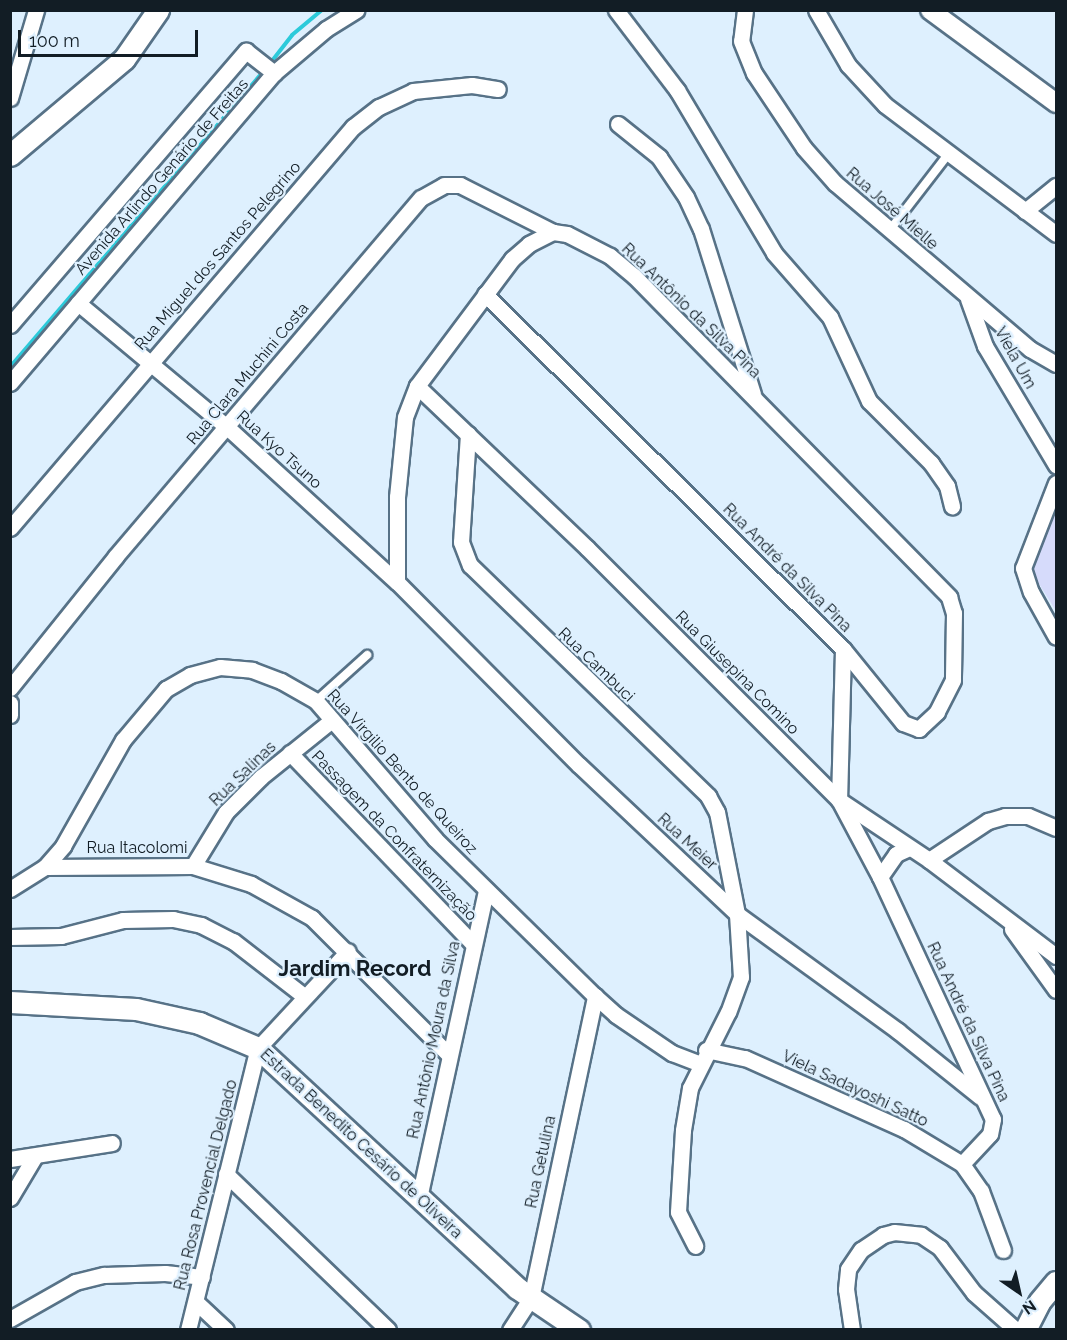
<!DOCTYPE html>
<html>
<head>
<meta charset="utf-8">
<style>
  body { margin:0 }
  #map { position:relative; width:1067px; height:1340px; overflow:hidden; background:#def0fe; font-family:Raleway,sans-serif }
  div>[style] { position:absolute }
  .green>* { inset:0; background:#d6dbfb }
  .stream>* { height:4px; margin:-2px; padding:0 2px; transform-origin:2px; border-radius:2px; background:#2ccada }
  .roads { filter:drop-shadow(2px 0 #577287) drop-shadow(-2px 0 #577287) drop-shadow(0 2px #577287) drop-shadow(0 -2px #577287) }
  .service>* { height:8px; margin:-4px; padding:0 4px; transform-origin:4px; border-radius:4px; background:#fff }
  .minor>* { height:15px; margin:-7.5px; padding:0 7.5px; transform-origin:7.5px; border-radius:7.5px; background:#fff }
  .tertiary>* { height:18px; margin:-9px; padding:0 9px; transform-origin:9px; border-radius:9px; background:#fff }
  .secondary>* { height:21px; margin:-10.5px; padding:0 10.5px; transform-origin:10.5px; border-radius:10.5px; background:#fff }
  span { translate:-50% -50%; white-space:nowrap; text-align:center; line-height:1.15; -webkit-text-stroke:4.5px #def0fe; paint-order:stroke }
  .street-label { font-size:16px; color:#121d25 }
  .district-label { font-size:22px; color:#121d25; font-weight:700 }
  .frame { position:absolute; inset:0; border:12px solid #121d25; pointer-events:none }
  .north { position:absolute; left:989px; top:1262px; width:60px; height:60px; -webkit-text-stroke:4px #def0fe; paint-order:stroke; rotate:146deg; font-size:16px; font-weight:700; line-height:24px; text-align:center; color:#121d25 }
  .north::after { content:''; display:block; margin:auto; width:21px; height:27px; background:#121d25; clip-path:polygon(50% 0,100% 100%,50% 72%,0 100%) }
  .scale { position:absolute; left:18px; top:30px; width:180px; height:27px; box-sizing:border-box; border:3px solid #121d25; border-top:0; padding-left:8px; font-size:18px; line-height:21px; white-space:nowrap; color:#121d25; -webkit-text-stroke:4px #def0fe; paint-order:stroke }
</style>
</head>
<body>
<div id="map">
  <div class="green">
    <div style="clip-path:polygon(1056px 502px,1056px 611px,1031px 571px)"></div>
  </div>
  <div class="stream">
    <div style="left:268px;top:66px;width:39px;rotate:-52deg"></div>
    <div style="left:292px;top:35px;width:39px;rotate:-40deg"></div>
    <div style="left:10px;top:367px;width:390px;rotate:-49.4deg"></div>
  </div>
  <div class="roads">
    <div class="service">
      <div style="left:889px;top:231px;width:98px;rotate:-52.4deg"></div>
      <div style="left:316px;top:701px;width:69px;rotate:-42deg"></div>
    </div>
    <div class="minor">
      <div style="left:616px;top:10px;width:101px;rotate:52.7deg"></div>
      <div style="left:677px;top:90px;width:190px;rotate:59.2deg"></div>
      <div style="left:774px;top:253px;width:85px;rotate:48.8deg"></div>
      <div style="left:830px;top:317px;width:93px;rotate:65.1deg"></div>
      <div style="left:869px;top:401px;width:88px;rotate:45deg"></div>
      <div style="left:931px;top:463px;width:28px;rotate:55deg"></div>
      <div style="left:947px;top:486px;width:21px;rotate:76deg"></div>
      <div style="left:745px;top:10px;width:31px;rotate:97deg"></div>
      <div style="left:741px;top:41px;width:35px;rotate:68deg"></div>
      <div style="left:754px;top:73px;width:90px;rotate:56.3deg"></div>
      <div style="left:804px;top:148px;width:47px;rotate:48.5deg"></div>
      <div style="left:835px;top:183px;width:256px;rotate:40.4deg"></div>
      <div style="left:1030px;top:349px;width:30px;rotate:30deg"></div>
      <div style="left:816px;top:10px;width:64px;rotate:59.8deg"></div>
      <div style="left:848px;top:65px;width:54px;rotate:47.2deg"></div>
      <div style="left:885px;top:105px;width:214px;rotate:37deg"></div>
      <div style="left:10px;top:98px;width:92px;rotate:-73.5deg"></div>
      <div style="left:618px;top:124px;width:53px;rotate:38.8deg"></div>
      <div style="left:659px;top:157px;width:48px;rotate:56deg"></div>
      <div style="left:686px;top:197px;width:35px;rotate:65deg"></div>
      <div style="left:701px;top:229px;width:173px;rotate:72.5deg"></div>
      <div style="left:1025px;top:211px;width:40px;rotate:-39deg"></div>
      <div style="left:485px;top:294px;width:504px;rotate:44.76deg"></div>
      <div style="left:843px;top:649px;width:151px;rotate:91.5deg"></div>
      <div style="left:839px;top:800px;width:87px;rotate:62deg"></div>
      <div style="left:880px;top:877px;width:267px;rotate:65deg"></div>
      <div style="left:993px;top:1119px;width:15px;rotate:101deg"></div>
      <div style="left:990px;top:1134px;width:41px;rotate:133deg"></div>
      <div style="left:968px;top:299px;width:50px;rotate:70.1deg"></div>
      <div style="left:985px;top:346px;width:139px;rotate:59.2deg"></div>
      <div style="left:78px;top:303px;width:194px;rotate:39.8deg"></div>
      <div style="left:227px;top:427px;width:230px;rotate:42.4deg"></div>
      <div style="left:397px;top:582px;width:258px;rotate:45.2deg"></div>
      <div style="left:579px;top:765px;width:217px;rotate:43.3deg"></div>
      <div style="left:737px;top:914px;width:199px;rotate:36deg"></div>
      <div style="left:898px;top:1031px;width:105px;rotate:38.8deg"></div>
      <div style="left:10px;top:325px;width:362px;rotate:-49.3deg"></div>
      <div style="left:246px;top:51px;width:36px;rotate:38deg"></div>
      <div style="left:10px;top:383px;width:407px;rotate:-49.6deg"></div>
      <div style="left:274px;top:73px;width:68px;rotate:-40.2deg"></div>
      <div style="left:326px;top:29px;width:36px;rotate:-32deg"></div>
      <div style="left:417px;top:386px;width:235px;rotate:43.6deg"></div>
      <div style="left:587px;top:548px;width:356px;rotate:45deg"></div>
      <div style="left:839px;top:800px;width:108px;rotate:33.7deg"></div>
      <div style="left:929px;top:860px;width:159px;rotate:37.1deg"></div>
      <div style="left:468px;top:434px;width:108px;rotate:93.7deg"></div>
      <div style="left:461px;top:542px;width:25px;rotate:69deg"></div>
      <div style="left:470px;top:565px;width:332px;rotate:44.1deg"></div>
      <div style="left:708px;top:796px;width:18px;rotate:61deg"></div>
      <div style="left:717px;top:812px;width:104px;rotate:78.9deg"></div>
      <div style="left:737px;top:914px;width:63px;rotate:86.4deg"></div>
      <div style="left:741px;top:977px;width:37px;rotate:110deg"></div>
      <div style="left:728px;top:1012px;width:85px;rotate:116.6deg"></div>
      <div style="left:690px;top:1088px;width:43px;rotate:99.5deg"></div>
      <div style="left:683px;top:1130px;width:82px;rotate:93.5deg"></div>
      <div style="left:678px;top:1212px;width:38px;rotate:63deg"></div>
      <div style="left:1056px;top:483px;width:91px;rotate:111.2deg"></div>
      <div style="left:1023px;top:568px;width:25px;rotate:72deg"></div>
      <div style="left:1031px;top:592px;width:51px;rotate:60.9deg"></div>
      <div style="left:10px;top:528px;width:528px;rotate:-49.46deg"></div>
      <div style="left:353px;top:127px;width:33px;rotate:-38deg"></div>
      <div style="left:379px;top:107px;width:38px;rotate:-25deg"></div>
      <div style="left:413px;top:91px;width:59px;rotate:-5.8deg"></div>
      <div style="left:472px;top:85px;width:26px;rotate:9deg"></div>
      <div style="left:397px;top:582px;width:85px;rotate:-90deg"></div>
      <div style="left:397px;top:497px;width:80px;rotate:-84.3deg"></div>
      <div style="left:405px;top:417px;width:33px;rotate:-69deg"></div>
      <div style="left:417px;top:386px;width:159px;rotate:-53.2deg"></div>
      <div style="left:512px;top:259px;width:23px;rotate:-41deg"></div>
      <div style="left:529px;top:244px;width:27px;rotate:-27deg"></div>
      <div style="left:553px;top:232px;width:14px;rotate:8deg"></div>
      <div style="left:567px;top:234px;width:48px;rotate:27.1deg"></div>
      <div style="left:610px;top:256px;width:31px;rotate:40deg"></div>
      <div style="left:634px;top:276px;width:450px;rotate:45.5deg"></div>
      <div style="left:949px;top:597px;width:17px;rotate:73deg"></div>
      <div style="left:954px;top:613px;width:67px;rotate:90.9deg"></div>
      <div style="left:953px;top:680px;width:36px;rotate:117deg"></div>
      <div style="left:937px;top:712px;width:25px;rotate:137deg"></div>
      <div style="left:919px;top:729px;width:17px;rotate:-159deg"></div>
      <div style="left:903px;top:723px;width:95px;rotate:-129deg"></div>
      <div style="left:10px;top:688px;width:169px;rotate:-51.2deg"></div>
      <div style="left:116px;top:556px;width:470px;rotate:-49.6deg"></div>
      <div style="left:421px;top:198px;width:26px;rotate:-29deg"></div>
      <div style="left:444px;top:185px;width:16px"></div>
      <div style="left:460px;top:185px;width:104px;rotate:26.8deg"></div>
      <div style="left:10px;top:703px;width:12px;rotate:90deg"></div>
      <div style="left:290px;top:753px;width:263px;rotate:46.2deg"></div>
      <div style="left:929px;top:860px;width:71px;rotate:-33.5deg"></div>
      <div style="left:988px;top:821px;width:18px;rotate:-16deg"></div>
      <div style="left:1005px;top:816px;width:23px"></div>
      <div style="left:1028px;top:816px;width:30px;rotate:23deg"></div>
      <div style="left:193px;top:866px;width:63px;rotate:-58.6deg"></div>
      <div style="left:226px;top:812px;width:49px;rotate:-45deg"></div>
      <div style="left:261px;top:777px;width:91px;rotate:-38.8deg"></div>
      <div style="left:45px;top:867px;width:148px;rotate:-0.4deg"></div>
      <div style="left:193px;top:866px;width:61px;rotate:17.2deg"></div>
      <div style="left:251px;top:884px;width:70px;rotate:29.1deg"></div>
      <div style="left:312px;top:918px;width:192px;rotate:45deg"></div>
      <div style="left:880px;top:877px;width:28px;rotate:-55deg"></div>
      <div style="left:896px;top:854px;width:14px;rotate:-25deg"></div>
      <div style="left:10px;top:889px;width:41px;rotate:-32.2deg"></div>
      <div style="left:45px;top:867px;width:28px;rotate:-49deg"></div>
      <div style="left:63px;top:846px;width:122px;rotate:-60.5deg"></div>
      <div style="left:123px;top:740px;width:67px;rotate:-49.9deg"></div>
      <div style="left:166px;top:689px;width:28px;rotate:-30deg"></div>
      <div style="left:190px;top:675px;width:31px;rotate:-15deg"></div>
      <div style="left:220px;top:667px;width:32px;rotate:5deg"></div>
      <div style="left:252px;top:670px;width:31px;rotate:21deg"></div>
      <div style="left:281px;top:681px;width:40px;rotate:29.7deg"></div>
      <div style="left:316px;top:701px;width:182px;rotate:49.2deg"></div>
      <div style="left:435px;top:839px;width:224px;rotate:44.5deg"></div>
      <div style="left:595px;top:996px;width:28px;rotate:42deg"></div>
      <div style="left:616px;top:1015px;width:68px;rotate:34.2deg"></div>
      <div style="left:672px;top:1053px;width:30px;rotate:21deg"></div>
      <div style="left:1012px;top:929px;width:75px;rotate:54.2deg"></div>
      <div style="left:10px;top:937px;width:51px;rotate:-1.1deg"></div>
      <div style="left:61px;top:936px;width:64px;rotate:-14.5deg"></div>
      <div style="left:123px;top:920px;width:50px;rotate:-1.1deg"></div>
      <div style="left:173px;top:919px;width:29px;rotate:12deg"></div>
      <div style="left:201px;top:925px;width:36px;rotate:27deg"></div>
      <div style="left:233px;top:941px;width:90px;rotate:37.8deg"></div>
      <div style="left:706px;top:1050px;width:40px;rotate:12deg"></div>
      <div style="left:745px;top:1058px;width:174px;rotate:24.1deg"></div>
      <div style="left:904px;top:1129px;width:68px;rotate:31.1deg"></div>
      <div style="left:962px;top:1164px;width:33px;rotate:55deg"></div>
      <div style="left:981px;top:1191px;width:63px;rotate:69.6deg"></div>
      <div style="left:10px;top:1159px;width:103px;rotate:-8.9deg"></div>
      <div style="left:226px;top:1174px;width:225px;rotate:43.9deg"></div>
      <div style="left:10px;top:1198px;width:49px;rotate:-59.2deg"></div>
      <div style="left:419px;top:1198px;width:315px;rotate:-77.7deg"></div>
      <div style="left:196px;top:1302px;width:41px;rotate:43deg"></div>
      <div style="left:10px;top:1319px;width:75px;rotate:-29.6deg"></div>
      <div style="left:75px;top:1282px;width:30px;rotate:-14deg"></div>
      <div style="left:104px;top:1275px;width:61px;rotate:-1.9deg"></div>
      <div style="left:165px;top:1273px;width:37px;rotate:6deg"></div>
      <div style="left:188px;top:1330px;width:291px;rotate:-76.1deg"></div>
      <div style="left:258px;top:1048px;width:132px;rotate:-47.1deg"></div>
      <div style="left:510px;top:1330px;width:38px;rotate:-57deg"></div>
      <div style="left:531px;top:1298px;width:309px;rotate:-78deg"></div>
      <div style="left:852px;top:1330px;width:41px;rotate:-98.3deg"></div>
      <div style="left:846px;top:1289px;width:20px;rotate:-84deg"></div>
      <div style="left:848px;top:1269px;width:23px;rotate:-56deg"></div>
      <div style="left:861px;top:1250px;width:27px;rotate:-34deg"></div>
      <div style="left:883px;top:1235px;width:11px;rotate:-15deg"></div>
      <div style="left:894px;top:1232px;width:27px;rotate:6deg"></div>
      <div style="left:921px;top:1235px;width:23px;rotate:34deg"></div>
      <div style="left:940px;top:1248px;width:56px;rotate:52.9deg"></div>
      <div style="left:974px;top:1293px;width:56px;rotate:41.4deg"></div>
    </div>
    <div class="tertiary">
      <div style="left:930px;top:10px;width:157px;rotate:36.4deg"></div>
    </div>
    <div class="secondary">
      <div style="left:10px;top:155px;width:149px;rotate:-40.1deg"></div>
      <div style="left:124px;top:59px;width:60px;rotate:-55.2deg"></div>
      <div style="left:10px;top:1002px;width:126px;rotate:3.2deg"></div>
      <div style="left:136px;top:1009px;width:65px;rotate:12.5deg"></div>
      <div style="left:199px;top:1023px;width:64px;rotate:23deg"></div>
      <div style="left:258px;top:1048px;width:353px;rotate:42.8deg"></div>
      <div style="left:517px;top:1288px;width:75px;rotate:34.1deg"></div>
      <div style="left:1025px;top:1330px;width:31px;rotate:-63deg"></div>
      <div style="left:1039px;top:1302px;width:26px;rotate:-50deg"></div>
    </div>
  </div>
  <div class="street-label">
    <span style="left:162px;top:177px;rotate:-49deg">Avenida Arlindo Genário de Freitas</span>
    <span style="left:892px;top:209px;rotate:41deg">Rua José Mielle</span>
    <span style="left:218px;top:256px;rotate:-49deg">Rua Miguel dos Santos Pelegrino</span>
    <span style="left:691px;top:311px;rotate:44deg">Rua Antônio da Silva Pina</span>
    <span style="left:1015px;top:358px;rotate:61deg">Viela Um</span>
    <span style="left:248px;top:374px;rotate:-50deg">Rua Clara Muchini Costa</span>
    <span style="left:279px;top:450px;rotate:42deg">Rua Kyo Tsuno</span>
    <span style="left:787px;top:568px;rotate:45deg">Rua André da Silva Pina</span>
    <span style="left:596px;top:665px;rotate:44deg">Rua Cambuci</span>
    <span style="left:737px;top:673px;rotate:45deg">Rua Giusepina Comino</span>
    <span style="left:402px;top:772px;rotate:48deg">Rua Virgilio Bento de Queiroz</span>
    <span style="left:243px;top:774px;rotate:-44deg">Rua Salinas</span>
    <span style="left:394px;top:836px;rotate:46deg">Passagem da Confraternização</span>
    <span style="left:687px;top:842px;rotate:43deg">Rua Meier</span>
    <span style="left:137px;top:848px">Rua Itacolomi</span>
    <span style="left:968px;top:1022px;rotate:65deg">Rua André da Silva Pina</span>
    <span style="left:434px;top:1040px;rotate:-78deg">Rua Antônio Moura da Silva</span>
    <span style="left:855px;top:1089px;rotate:25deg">Viela Sadayoshi Satto</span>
    <span style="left:361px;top:1144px;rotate:43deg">Estrada Benedito Cesário de Oliveira</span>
    <span style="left:541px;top:1162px;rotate:-78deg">Rua Getulina</span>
    <span style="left:206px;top:1185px;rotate:-76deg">Rua Rosa Provencial Delgado</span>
  </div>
  <div class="district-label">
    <span style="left:355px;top:969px">Jardim Record</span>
  </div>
  <div class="frame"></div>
  <div class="north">N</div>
  <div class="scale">100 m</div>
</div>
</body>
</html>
